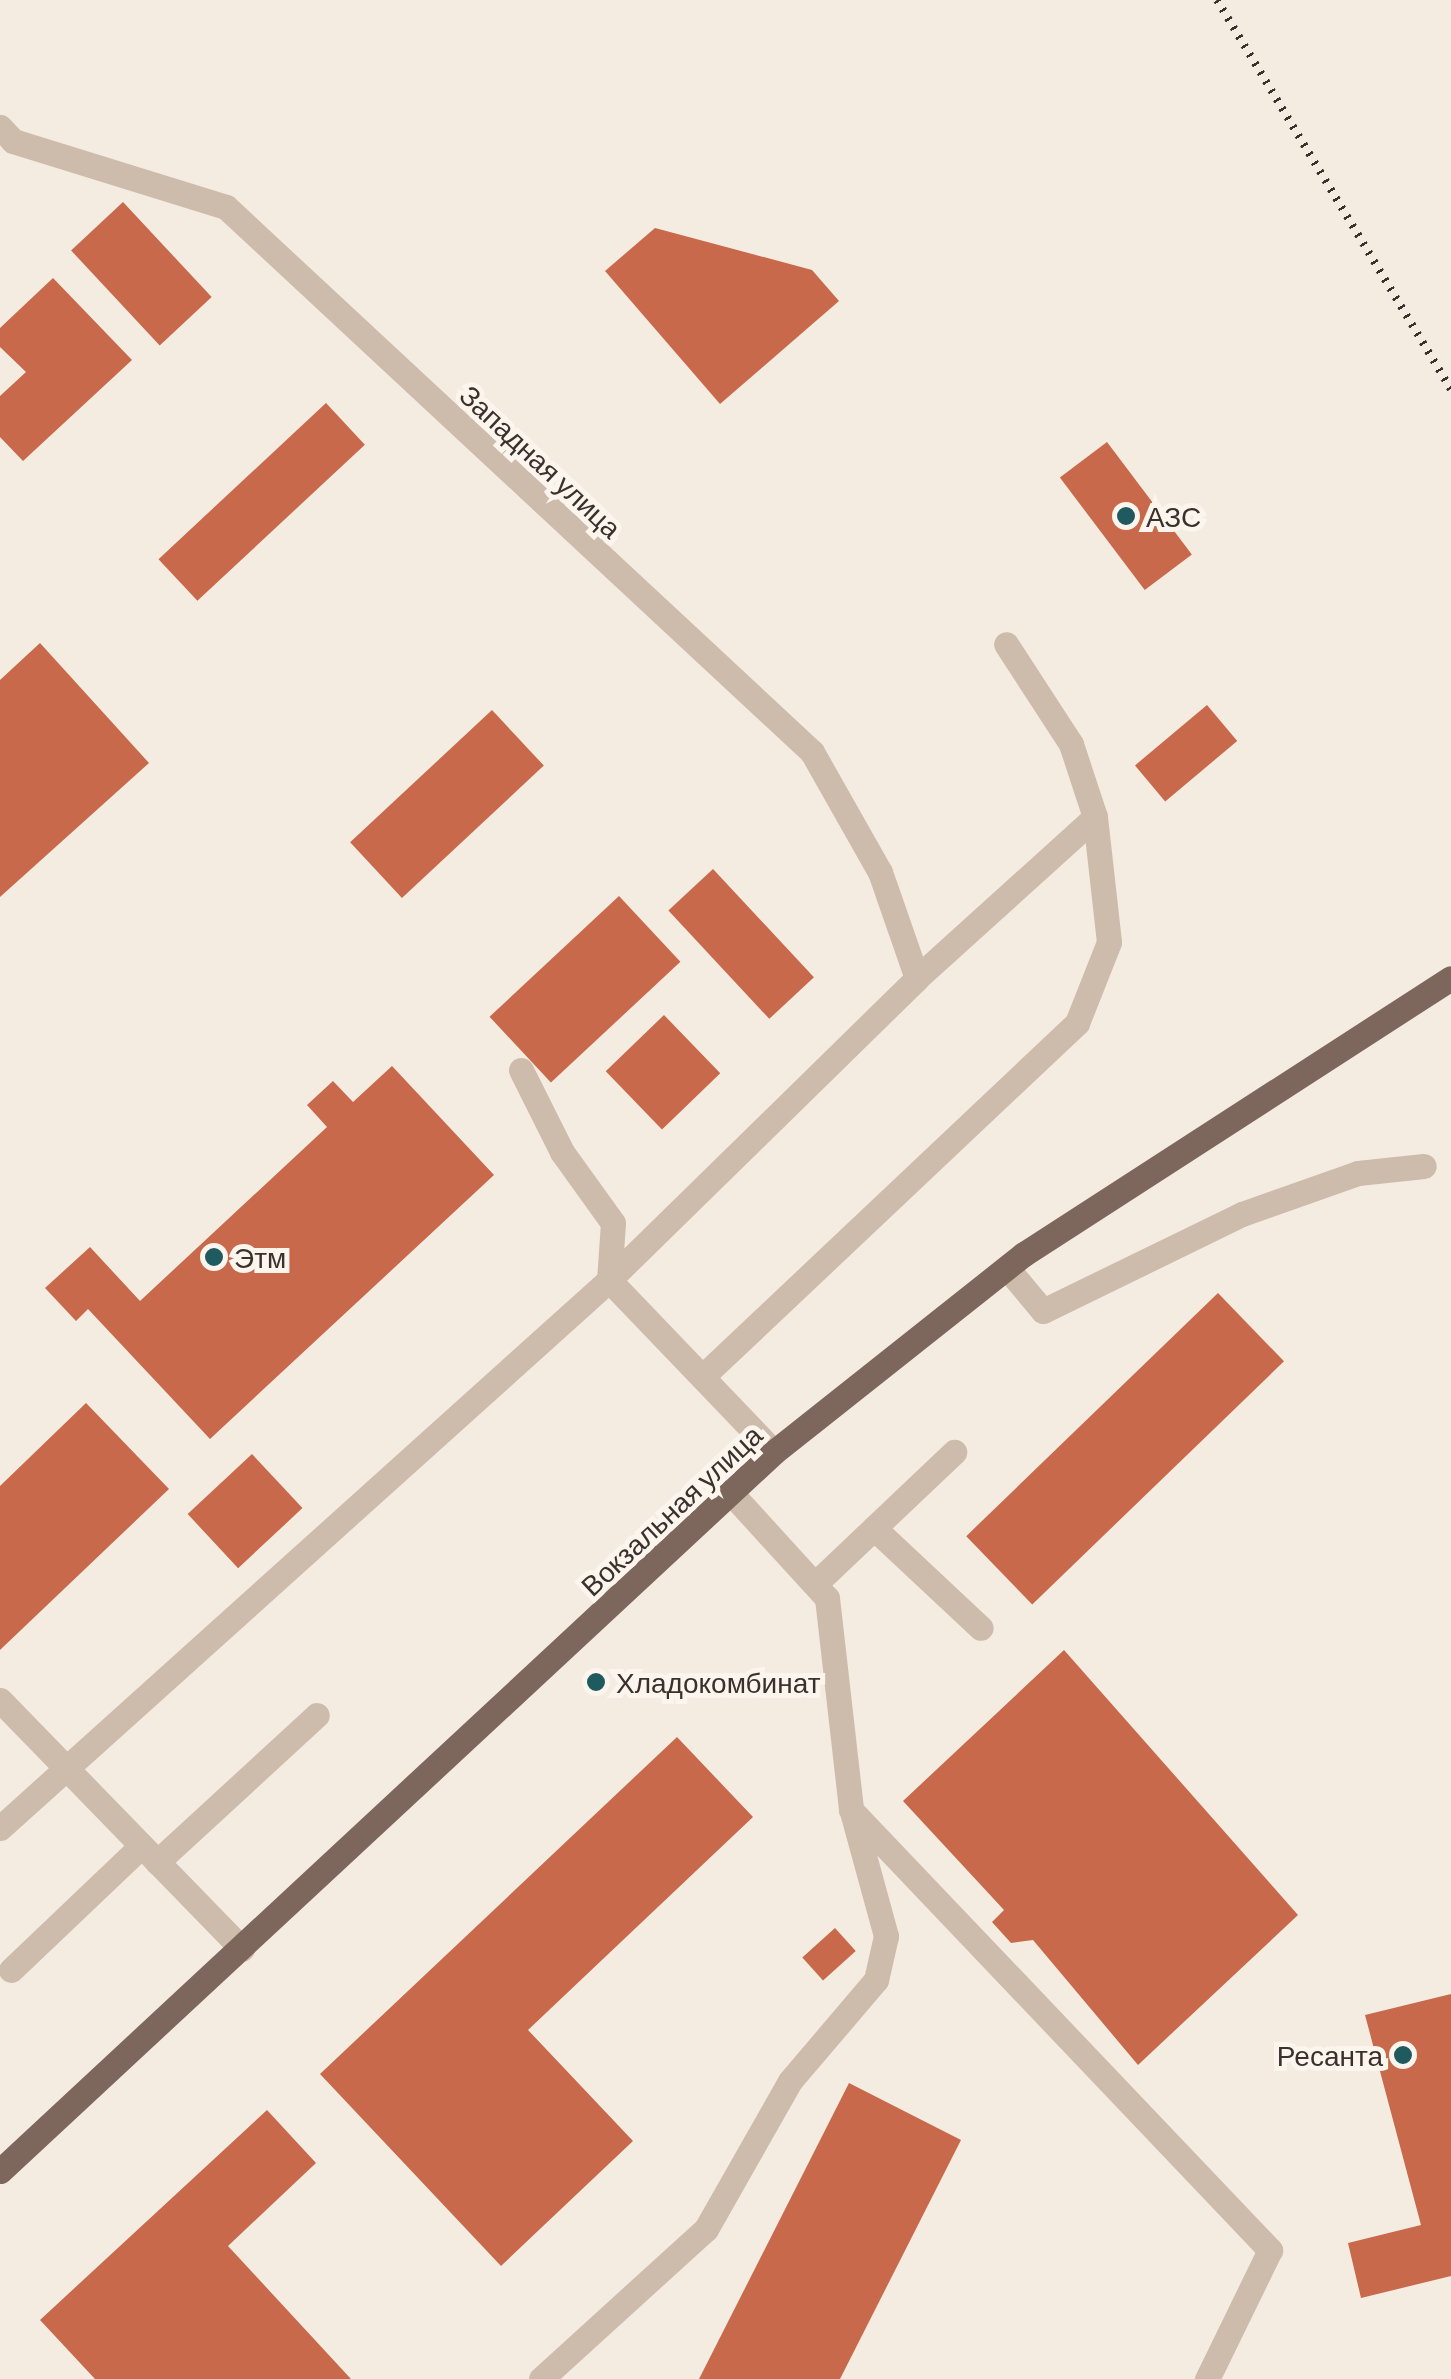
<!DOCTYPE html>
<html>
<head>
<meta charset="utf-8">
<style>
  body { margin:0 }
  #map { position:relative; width:1451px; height:2379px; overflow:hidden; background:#f4ebe1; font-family:Barlow,sans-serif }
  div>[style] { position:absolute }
  .building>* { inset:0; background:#c8694b; transform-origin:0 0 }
  .minor>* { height:25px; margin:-12.5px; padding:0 12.5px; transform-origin:12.5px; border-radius:12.5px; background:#cdbbac }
  .major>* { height:25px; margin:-12.5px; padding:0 12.5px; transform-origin:12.5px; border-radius:12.5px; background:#7d675c }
  .rail>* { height:8px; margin-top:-4px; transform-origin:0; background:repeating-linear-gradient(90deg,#3b302b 0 2.5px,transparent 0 10.5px) }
  .dots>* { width:28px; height:28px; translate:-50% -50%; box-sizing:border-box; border:5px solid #fbf5ee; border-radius:50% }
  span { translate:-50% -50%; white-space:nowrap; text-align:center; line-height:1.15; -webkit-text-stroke:10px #fbf5ee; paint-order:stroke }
  .street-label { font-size:28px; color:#3b302b }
  .poi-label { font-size:28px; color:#3b302b }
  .left { translate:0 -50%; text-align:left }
  .right { translate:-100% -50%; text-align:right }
</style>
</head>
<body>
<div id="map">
  <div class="building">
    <div style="left:123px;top:202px;width:130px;height:71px;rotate:47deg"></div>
    <div style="clip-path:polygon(655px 228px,812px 270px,839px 301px,720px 404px,605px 271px)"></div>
    <div style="clip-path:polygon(53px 278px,132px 360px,23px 461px,0 437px,0 396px,26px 372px,0 347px,0 328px)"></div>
    <div style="left:326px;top:403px;width:57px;height:229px;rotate:47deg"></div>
    <div style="left:1107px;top:442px;width:141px;height:59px;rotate:53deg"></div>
    <div style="clip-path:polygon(40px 643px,149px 763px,0 897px,0 680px)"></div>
    <div style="left:1207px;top:705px;width:47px;height:94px;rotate:50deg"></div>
    <div style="left:492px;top:710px;width:76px;height:194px;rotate:47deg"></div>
    <div style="left:713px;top:869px;width:148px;height:61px;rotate:47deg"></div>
    <div style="left:619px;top:896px;width:90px;height:177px;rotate:47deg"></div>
    <div style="left:664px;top:1015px;width:81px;height:81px;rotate:46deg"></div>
    <div style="clip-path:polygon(392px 1066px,494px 1175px,210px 1439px,88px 1309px,76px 1321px,45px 1288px,90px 1247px,140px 1301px,327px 1127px,307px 1105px,333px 1081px,353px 1102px)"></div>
    <div style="left:1218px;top:1293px;width:95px;height:350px;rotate:46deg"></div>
    <div style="clip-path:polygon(86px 1403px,169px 1489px,0 1650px,0 1486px)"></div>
    <div style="left:252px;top:1454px;width:74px;height:88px;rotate:47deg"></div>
    <div style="clip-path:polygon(1064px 1650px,1298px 1915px,1138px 2065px,1033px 1940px,1011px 1943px,992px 1922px,1004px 1910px,903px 1801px)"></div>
    <div style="clip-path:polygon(677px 1737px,753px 1817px,528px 2030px,633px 2141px,501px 2266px,320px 2074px)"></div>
    <div style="left:835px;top:1928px;width:31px;height:44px;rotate:48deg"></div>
    <div style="clip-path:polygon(1451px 1994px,1451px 2276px,1361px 2298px,1348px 2243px,1421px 2225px,1365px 2015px)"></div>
    <div style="clip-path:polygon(849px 2083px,961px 2140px,840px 2379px,699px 2379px)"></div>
    <div style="clip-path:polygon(267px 2110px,316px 2163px,228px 2246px,351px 2379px,95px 2379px,40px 2320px)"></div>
  </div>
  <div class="minor">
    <div style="left:0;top:127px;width:19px;rotate:47deg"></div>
    <div style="left:13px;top:141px;width:223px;rotate:17.2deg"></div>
    <div style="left:226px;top:207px;width:800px;rotate:42.92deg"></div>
    <div style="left:812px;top:752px;width:138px;rotate:60.5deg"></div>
    <div style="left:880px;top:872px;width:112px;rotate:70.8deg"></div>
    <div style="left:521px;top:1070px;width:92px;rotate:63.4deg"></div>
    <div style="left:562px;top:1152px;width:87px;rotate:54.3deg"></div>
    <div style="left:613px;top:1223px;width:57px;rotate:94deg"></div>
    <div style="left:609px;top:1280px;width:238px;rotate:46.2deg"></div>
    <div style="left:1007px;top:1268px;width:56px;rotate:50.1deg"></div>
    <div style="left:1043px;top:1311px;width:221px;rotate:-26deg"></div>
    <div style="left:1242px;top:1214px;width:123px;rotate:-19.5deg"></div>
    <div style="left:1358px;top:1173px;width:66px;rotate:-6.1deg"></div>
    <div style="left:702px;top:1377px;width:516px;rotate:-43.35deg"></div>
    <div style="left:1077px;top:1023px;width:87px;rotate:-68.4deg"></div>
    <div style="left:1109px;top:942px;width:126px;rotate:-96.4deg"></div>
    <div style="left:1095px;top:817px;width:77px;rotate:-108.2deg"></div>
    <div style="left:1071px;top:744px;width:119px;rotate:-123deg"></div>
    <div style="left:731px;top:1493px;width:142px;rotate:47.6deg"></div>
    <div style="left:827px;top:1598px;width:213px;rotate:83.5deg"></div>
    <div style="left:851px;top:1810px;width:608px;rotate:46.4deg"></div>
    <div style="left:1270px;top:2250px;width:144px;rotate:116deg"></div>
    <div style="left:874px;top:1528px;width:146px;rotate:43.1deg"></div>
    <div style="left:815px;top:1584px;width:192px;rotate:-43.5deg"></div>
    <div style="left:0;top:1700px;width:347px;rotate:45.8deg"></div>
    <div style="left:0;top:1828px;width:819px;rotate:-41.98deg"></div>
    <div style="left:609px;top:1280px;width:431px;rotate:-44.4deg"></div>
    <div style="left:917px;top:978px;width:240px;rotate:-42.1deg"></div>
    <div style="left:157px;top:1862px;width:217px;rotate:-42.6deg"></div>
    <div style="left:11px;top:1970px;width:180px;rotate:-43.6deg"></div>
    <div style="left:541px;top:2379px;width:223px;rotate:-42.3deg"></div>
    <div style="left:706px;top:2229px;width:170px;rotate:-60.4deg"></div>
    <div style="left:790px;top:2081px;width:133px;rotate:-49.6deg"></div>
    <div style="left:876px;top:1980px;width:45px;rotate:-77.2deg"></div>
    <div style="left:886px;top:1936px;width:125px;rotate:-105.3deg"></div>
  </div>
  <div class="major">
    <div style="left:0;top:2171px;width:1056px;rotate:-42.89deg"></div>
    <div style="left:774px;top:1452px;width:319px;rotate:-38.4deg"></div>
    <div style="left:1024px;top:1254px;width:508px;rotate:-32.88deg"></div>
  </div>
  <div class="rail">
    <div style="left:1217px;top:0;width:454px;rotate:59deg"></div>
  </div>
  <div class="dots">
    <div style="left:1126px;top:516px;background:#1f5a5e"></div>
    <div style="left:214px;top:1257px;background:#1f5a5e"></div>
    <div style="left:596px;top:1682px;background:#1f5a5e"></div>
    <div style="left:1403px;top:2055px;background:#1f5a5e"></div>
  </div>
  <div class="street-label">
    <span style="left:541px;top:461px;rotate:43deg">Западная улица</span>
    <span style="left:671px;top:1510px;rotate:-43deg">Вокзальная улица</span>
  </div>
  <div class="poi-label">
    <span class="left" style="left:1146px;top:516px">АЗС</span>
    <span class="left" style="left:234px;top:1257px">Этм</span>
    <span class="left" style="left:616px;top:1682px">Хладокомбинат</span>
    <span class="right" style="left:1383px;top:2055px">Ресанта</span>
  </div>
</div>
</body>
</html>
